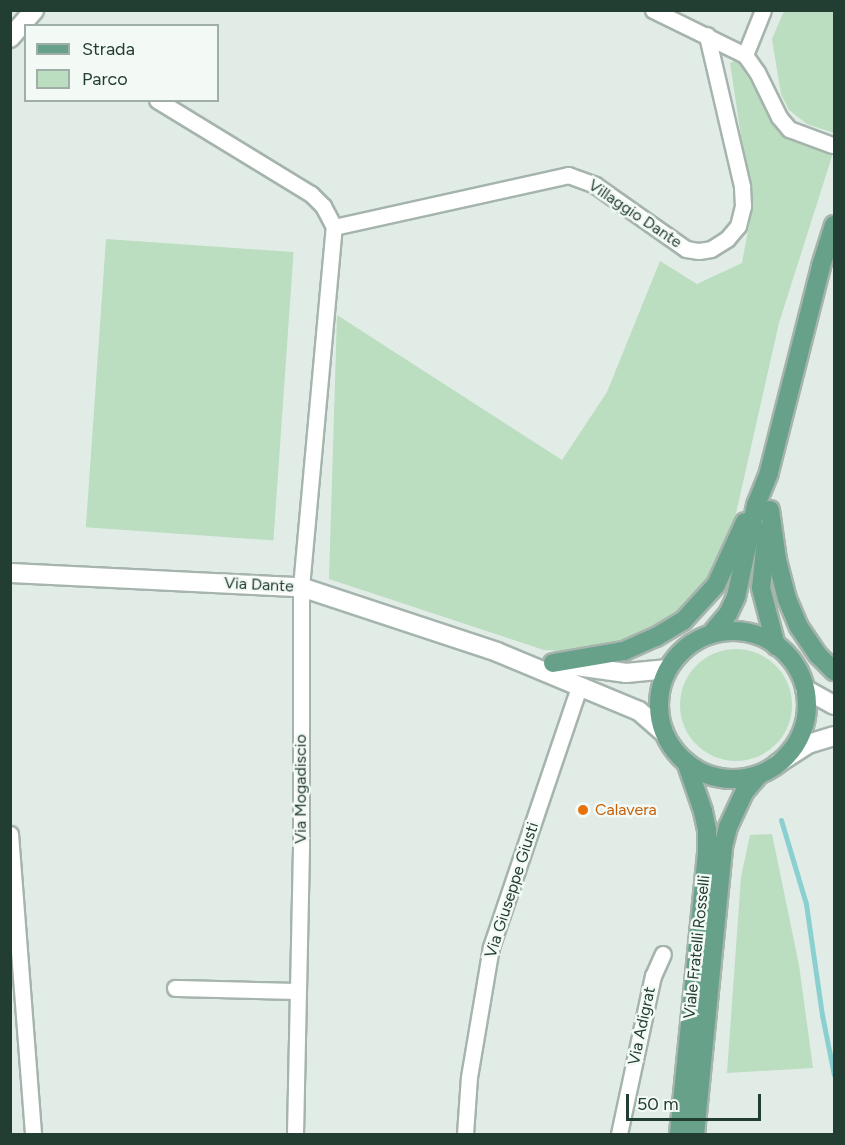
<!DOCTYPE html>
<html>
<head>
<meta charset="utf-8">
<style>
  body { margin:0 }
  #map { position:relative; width:845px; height:1145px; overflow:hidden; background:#e2ece6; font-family:Figtree,sans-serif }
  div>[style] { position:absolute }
  .green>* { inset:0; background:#bbddc0; transform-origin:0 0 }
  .round { border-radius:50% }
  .stream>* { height:5px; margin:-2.5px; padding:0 2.5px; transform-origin:2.5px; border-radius:2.5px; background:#8bd0d1 }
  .roads { filter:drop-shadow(2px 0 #a5b4ac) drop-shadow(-2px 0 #a5b4ac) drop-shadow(0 2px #a5b4ac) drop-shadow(0 -2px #a5b4ac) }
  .minor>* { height:15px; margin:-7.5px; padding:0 7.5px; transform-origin:7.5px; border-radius:7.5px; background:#fff }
  .tertiary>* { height:18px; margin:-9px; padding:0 9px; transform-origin:9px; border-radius:9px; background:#fff }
  .primary>* { height:18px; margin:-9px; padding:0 9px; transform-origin:9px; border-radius:9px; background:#67a18a }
  .primary>.ring { margin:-9px; padding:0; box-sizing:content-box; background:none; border:18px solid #67a18a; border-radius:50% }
  .dots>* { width:16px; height:16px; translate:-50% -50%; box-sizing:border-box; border:3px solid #f3f9f5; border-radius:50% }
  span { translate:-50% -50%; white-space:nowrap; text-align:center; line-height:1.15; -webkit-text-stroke:5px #f3f9f5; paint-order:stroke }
  .street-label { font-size:16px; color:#223d32 }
  .food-label { font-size:16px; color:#c56008 }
  .left { translate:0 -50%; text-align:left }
  .frame { position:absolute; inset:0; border:12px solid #223d32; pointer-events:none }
  .legend { position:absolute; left:24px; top:24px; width:195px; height:78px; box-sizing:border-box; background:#f3f9f5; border:2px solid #9faea7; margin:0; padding:8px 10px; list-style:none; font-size:18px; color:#223d32 }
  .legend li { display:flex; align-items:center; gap:12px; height:30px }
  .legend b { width:30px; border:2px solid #9faea7 }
  .scale { position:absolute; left:626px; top:1094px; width:135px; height:27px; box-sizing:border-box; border:3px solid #223d32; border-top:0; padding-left:8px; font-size:18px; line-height:21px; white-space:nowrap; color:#223d32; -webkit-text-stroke:4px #f3f9f5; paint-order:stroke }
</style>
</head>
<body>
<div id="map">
  <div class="green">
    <div style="clip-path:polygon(784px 11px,834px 11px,834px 133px,807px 124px,789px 110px,781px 94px,772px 39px)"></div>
    <div style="clip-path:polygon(737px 60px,785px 136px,833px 153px,779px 323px,732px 531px,710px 580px,694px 599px,670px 621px,640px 638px,577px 652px,544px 650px,329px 579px,337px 315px,562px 460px,607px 392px,660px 261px,697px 284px,742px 263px,752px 209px,730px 63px)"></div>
    <div style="left:106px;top:239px;width:188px;height:289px;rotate:4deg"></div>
    <div class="round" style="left:680px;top:649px;width:112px;height:112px"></div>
    <div style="clip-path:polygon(772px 834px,799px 965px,813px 1068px,727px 1073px,741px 877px,750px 835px)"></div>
  </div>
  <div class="stream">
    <div style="left:781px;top:820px;width:88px;rotate:73.4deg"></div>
    <div style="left:806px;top:904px;width:112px;rotate:81.8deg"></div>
    <div style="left:822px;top:1015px;width:61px;rotate:78.7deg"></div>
  </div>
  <div class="roads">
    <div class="minor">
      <div style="left:653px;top:10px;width:102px;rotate:26.1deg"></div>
      <div style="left:745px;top:55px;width:21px;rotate:55deg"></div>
      <div style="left:757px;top:72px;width:50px;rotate:63.9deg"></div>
      <div style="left:779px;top:117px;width:16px;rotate:50deg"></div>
      <div style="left:789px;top:129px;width:46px;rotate:20.4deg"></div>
      <div style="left:745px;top:55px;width:48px;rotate:-68.2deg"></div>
      <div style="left:157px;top:100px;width:180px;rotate:31.4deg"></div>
      <div style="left:311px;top:194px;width:17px;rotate:45deg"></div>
      <div style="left:323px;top:206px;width:24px;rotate:62deg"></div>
      <div style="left:10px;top:834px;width:301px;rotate:85.6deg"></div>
      <div style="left:175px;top:988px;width:123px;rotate:1.4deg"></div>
      <div style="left:295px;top:1134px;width:285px;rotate:-88.8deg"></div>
      <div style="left:301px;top:849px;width:262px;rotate:-90deg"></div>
      <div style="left:301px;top:587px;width:362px;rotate:-84.8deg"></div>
      <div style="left:334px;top:227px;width:240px;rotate:-12.5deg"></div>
      <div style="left:568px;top:175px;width:29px;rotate:20deg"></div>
      <div style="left:595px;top:185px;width:111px;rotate:35.1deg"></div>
      <div style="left:686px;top:249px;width:13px;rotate:9deg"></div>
      <div style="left:699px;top:251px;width:12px;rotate:-9deg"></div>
      <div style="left:711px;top:249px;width:19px;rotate:-32deg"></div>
      <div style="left:727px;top:239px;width:17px;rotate:-50deg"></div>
      <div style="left:738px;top:226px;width:21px;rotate:-76deg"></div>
      <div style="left:743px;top:206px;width:20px;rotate:-93deg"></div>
      <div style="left:742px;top:186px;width:155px;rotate:-103.1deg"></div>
      <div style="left:465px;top:1134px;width:57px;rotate:-86deg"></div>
      <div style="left:469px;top:1077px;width:132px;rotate:-80.4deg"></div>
      <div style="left:491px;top:947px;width:274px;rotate:-71.3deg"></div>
      <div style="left:619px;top:1134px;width:162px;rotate:-77.9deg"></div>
      <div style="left:653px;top:976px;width:24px;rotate:-66deg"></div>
    </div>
    <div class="tertiary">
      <div style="left:10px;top:38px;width:37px;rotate:-49deg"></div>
      <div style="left:10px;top:573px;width:291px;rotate:2.8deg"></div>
      <div style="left:301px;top:587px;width:206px;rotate:18.3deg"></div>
      <div style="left:497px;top:652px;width:154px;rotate:22.6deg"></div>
      <div style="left:639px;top:711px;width:33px;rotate:41deg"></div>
      <div style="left:555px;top:663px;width:72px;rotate:8deg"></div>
      <div style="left:626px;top:673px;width:42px;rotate:-5.4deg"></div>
      <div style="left:805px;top:689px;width:33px;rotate:29deg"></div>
      <div style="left:777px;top:764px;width:37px;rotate:-33deg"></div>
      <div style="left:808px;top:744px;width:27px;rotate:-17deg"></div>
    </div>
    <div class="primary">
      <div style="left:770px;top:510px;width:50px;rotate:82deg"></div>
      <div style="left:777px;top:560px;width:40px;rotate:75.6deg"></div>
      <div style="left:787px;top:599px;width:30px;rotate:67deg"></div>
      <div style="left:799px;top:627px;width:34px;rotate:56deg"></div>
      <div style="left:818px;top:655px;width:23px;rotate:45deg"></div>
      <div style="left:767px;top:530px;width:58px;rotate:95.9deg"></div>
      <div style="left:761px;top:588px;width:60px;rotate:75.5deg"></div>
      <div class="ring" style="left:659px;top:631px;width:130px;height:130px"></div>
      <div style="left:711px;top:634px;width:26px;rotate:-50deg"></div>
      <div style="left:728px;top:614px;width:19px;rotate:-65deg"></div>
      <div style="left:736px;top:597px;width:94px;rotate:-77.7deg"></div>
      <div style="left:756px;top:505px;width:35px;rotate:-68deg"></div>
      <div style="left:769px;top:472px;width:212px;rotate:-75.8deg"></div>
      <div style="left:821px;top:266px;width:43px;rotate:-72.4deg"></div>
      <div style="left:553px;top:663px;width:72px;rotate:-9.6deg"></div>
      <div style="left:624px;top:651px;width:35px;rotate:-24deg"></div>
      <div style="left:656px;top:637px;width:31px;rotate:-31deg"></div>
      <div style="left:683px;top:621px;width:49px;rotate:-47.5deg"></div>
      <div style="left:716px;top:585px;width:69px;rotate:-65.3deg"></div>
      <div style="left:679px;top:1134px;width:284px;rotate:-84.3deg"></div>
      <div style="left:707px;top:851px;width:21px;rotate:-90deg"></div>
      <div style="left:707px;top:830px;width:19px;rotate:-102deg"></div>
      <div style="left:703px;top:811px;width:52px;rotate:-109.1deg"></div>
      <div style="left:695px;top:1134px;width:288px;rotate:-84.4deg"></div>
      <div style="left:723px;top:847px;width:21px;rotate:-76deg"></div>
      <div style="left:728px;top:827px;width:40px;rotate:-65deg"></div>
      <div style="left:745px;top:791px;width:21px;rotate:-49deg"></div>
    </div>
  </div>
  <div class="dots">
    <div style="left:583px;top:810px;background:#e8710a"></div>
  </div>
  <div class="street-label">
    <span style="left:635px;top:214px;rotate:34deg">Villaggio Dante</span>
    <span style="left:259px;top:585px;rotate:3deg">Via Dante</span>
    <span style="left:301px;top:789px;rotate:-90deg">Via Mogadiscio</span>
    <span style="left:512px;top:890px;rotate:-72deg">Via Giuseppe Giusti</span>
    <span style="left:697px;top:947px;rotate:-84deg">Viale Fratelli Rosselli</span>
    <span style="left:642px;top:1026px;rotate:-78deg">Via Adigrat</span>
  </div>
  <div class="food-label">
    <span class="left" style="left:595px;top:810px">Calavera</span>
  </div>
  <div class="frame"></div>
  <ul class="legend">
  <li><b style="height:8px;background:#67a18a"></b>Strada</li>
  <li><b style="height:16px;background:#bbddc0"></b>Parco</li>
  </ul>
  <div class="scale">50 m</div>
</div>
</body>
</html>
